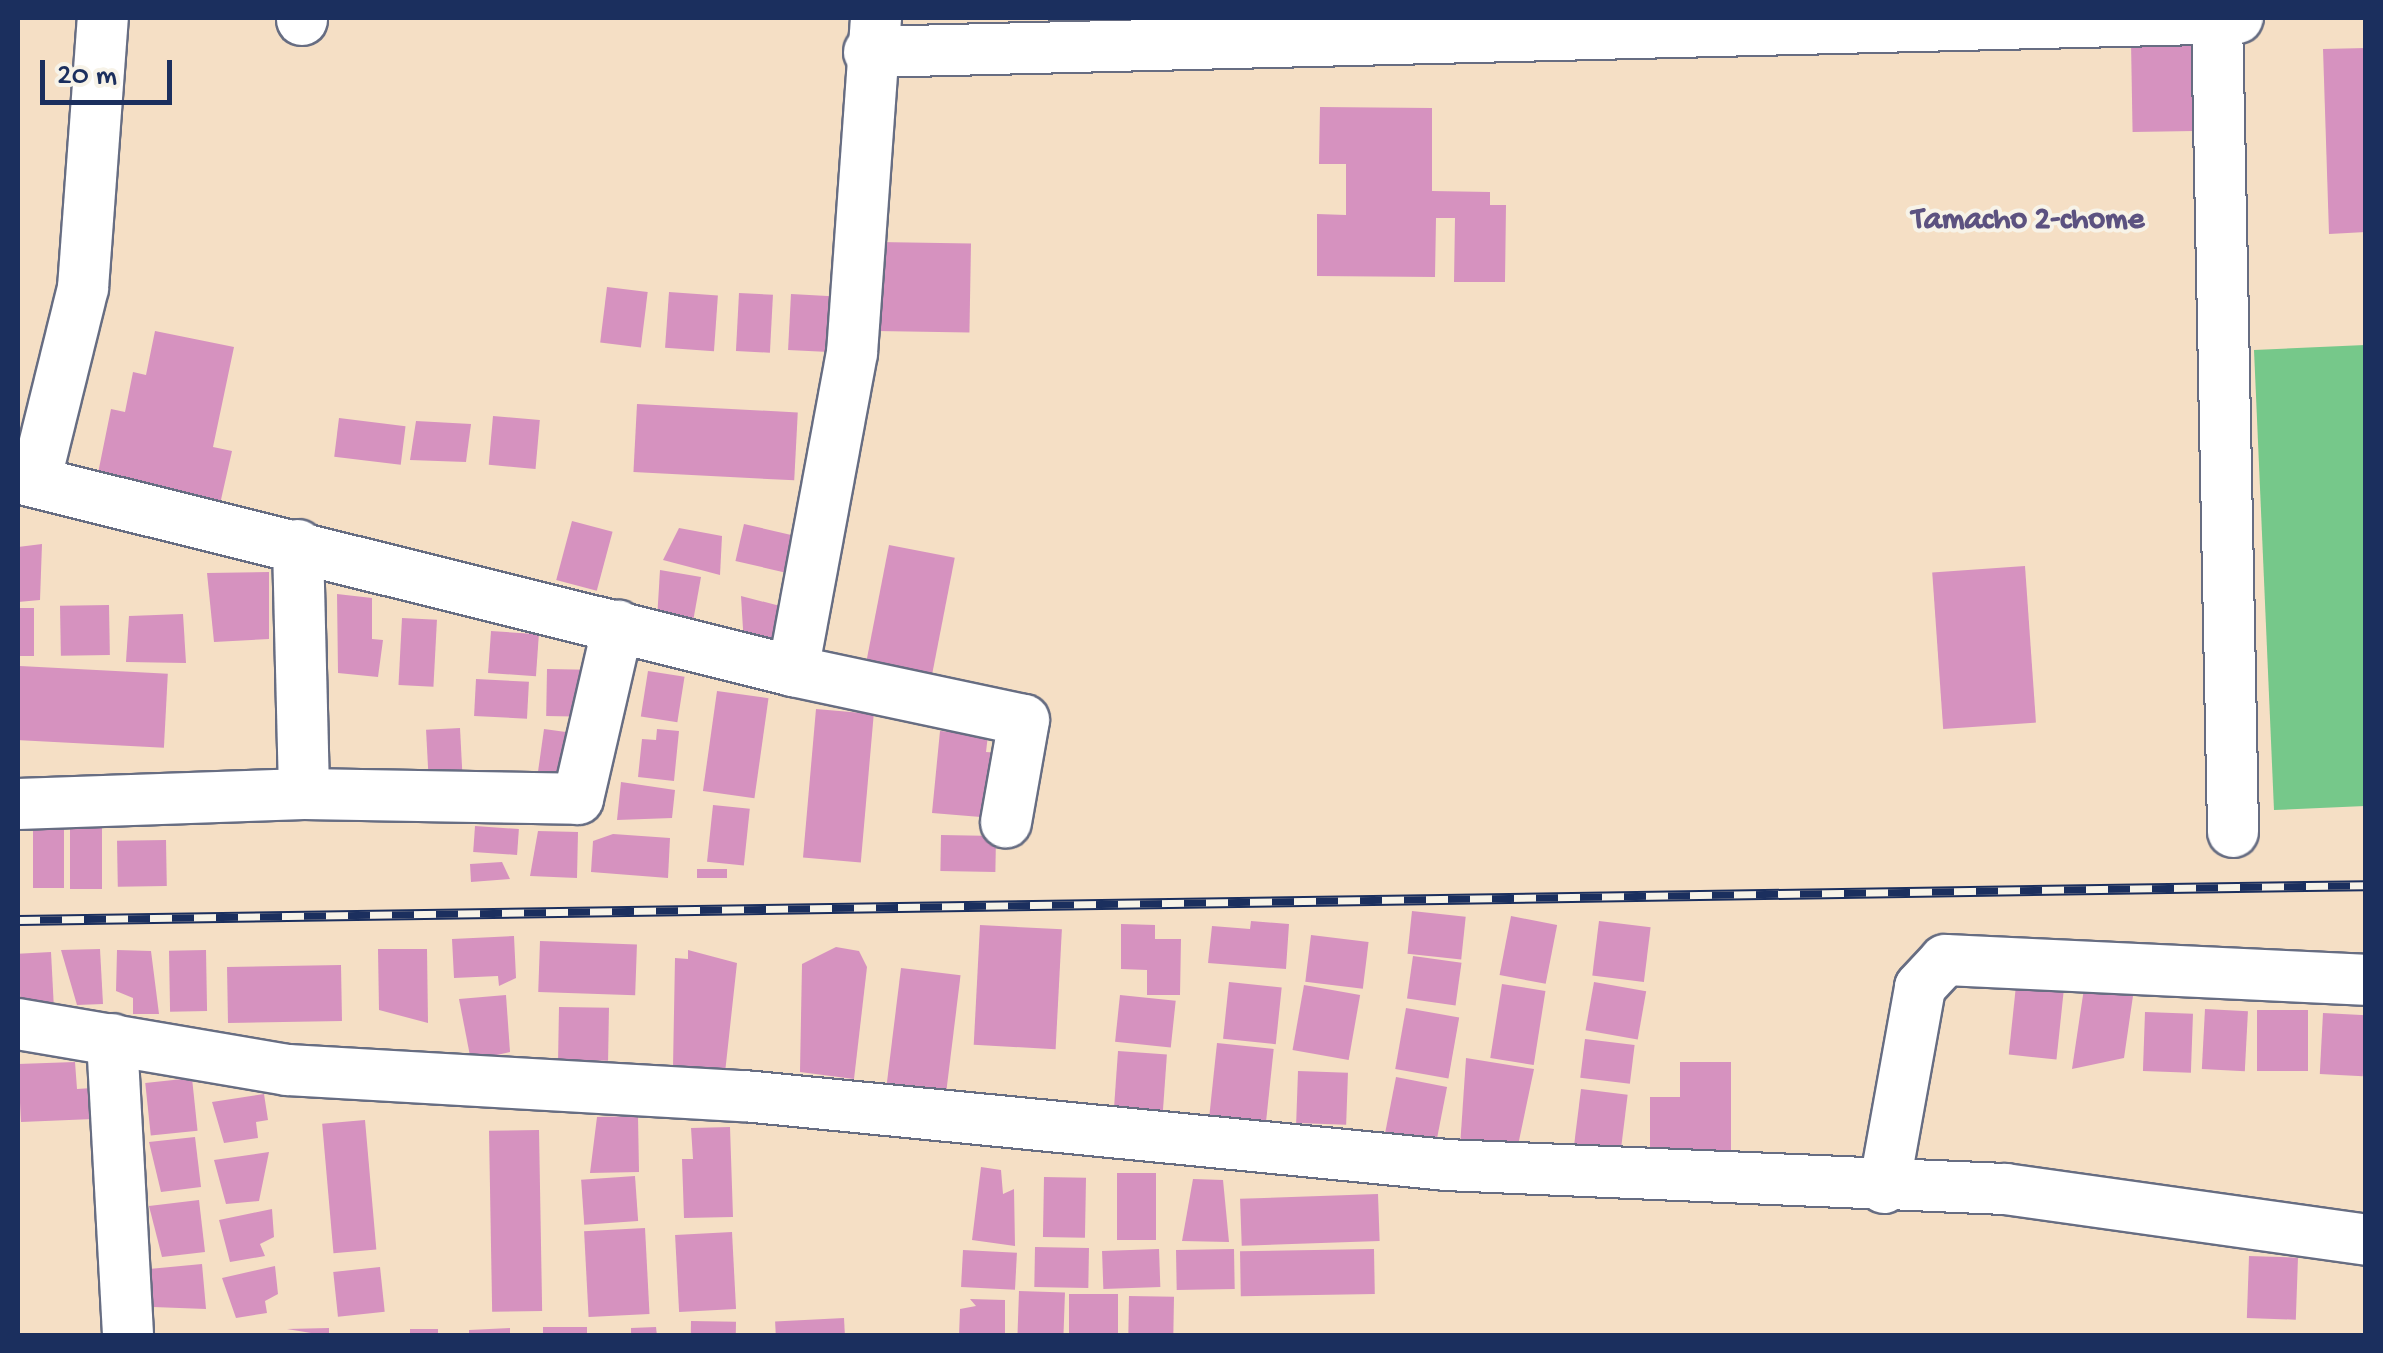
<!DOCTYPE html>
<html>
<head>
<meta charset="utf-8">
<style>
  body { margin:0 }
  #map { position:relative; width:2383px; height:1353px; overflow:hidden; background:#f5dfc5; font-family:"Gochi Hand",sans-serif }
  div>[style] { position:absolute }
  .green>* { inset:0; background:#76c88a }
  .building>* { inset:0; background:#d692bf; transform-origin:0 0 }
  .roads { filter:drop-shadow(2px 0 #676d82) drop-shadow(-2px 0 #676d82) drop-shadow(0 2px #676d82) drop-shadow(0 -2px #676d82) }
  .minor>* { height:50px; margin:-25px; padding:0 25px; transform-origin:25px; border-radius:25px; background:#fff }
  .rail>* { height:11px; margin-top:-5.5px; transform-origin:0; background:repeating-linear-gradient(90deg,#f7f3e8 0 22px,#1b2f5e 0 44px); box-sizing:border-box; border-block:2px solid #1b2f5e }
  span { translate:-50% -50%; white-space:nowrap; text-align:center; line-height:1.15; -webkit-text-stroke:8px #f7f3e8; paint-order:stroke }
  .neighbourhood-label { font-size:32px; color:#5c5280; font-weight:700 }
  .frame { position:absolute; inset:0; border:20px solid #1b2f5e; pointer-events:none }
  .scale { position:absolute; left:40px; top:60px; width:132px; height:45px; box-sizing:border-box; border:5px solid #1b2f5e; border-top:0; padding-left:12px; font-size:30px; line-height:35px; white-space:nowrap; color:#1b2f5e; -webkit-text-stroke:8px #f7f3e8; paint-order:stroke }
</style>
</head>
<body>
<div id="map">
  <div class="green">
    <div style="clip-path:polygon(2365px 345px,2365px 806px,2274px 810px,2254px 350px)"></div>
  </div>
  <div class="building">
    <div style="left:2192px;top:41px;width:90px;height:61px;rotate:89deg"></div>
    <div style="clip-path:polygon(2366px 48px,2366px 232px,2329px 234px,2323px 49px)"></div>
    <div style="clip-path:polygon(1320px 107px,1432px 108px,1432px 191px,1490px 192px,1490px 205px,1506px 205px,1505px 282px,1454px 282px,1455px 218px,1436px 218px,1435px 277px,1317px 276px,1317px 214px,1346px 215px,1346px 164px,1319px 164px)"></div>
    <div style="left:878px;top:242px;width:93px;height:89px;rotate:1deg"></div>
    <div style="left:607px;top:287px;width:41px;height:56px;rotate:7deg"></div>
    <div style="left:669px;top:292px;width:49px;height:56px;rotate:4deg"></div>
    <div style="left:739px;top:293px;width:34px;height:58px;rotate:3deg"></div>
    <div style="left:791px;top:294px;width:41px;height:56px;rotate:3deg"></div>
    <div style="clip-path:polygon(155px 331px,234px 347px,213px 447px,232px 451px,218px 513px,95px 488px,111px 409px,125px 412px,133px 372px,146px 375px)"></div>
    <div style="left:637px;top:404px;width:161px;height:68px;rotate:3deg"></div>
    <div style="left:493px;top:416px;width:47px;height:49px;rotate:5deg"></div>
    <div style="left:339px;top:418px;width:67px;height:39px;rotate:7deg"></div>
    <div style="clip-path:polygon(416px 421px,471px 424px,466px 462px,410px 460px)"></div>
    <div style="left:572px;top:521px;width:42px;height:61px;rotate:15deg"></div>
    <div style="left:744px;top:524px;width:54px;height:38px;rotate:13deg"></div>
    <div style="clip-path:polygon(679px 528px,722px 536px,720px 575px,663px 560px)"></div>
    <div style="clip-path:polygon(42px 544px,40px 600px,18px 602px,18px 547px)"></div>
    <div style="left:889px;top:545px;width:67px;height:126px;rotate:11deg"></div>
    <div style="left:2025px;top:566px;width:157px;height:93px;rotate:86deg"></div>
    <div style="clip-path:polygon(660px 570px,701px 577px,692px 627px,657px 620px)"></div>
    <div style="clip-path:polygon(269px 572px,269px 639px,214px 642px,207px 573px)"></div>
    <div style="clip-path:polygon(337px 594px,372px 598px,372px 639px,383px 640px,378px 677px,338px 673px)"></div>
    <div style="clip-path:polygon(741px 596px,784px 607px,773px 653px,744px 646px)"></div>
    <div style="left:109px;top:605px;width:50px;height:49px;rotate:89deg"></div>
    <div style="left:18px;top:608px;width:16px;height:48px"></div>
    <div style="clip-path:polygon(183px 614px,186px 663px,126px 662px,129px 616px)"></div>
    <div style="left:402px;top:618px;width:35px;height:67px;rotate:3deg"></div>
    <div style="left:491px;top:631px;width:48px;height:42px;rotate:4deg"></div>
    <div style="left:20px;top:666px;width:148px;height:74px;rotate:3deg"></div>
    <div style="left:547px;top:669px;width:40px;height:47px;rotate:1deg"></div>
    <div style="left:648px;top:671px;width:37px;height:46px;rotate:9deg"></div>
    <div style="left:476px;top:679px;width:53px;height:37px;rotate:3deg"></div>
    <div style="left:717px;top:691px;width:52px;height:101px;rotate:8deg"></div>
    <div style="left:816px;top:709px;width:58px;height:149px;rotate:5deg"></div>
    <div style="left:460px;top:728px;width:45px;height:34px;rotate:87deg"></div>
    <div style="left:544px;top:729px;width:35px;height:44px;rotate:8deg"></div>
    <div style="clip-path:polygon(657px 729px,679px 731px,674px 781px,638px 777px,642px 739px,656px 740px)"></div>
    <div style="clip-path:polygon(940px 731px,988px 735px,986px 752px,1000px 753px,993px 818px,932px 813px)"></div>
    <div style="clip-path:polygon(621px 782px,675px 790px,672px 818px,617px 820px)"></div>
    <div style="left:713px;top:805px;width:37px;height:57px;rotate:6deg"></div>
    <div style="left:64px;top:826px;width:62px;height:31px;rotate:90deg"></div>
    <div style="left:70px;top:826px;width:32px;height:63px"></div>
    <div style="left:475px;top:826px;width:44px;height:26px;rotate:4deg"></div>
    <div style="clip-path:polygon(538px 831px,578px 832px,577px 878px,530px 876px)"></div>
    <div style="clip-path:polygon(613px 834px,670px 838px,668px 878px,591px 872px,593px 841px)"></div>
    <div style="left:941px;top:835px;width:55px;height:36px;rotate:1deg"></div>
    <div style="left:166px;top:840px;width:46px;height:49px;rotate:89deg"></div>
    <div style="clip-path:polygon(502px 862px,510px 879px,471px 882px,470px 864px)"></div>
    <div style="left:697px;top:869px;width:30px;height:9px"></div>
    <div style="left:1412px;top:911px;width:54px;height:43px;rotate:6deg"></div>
    <div style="left:1511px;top:916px;width:47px;height:60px;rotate:11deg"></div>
    <div style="clip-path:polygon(1251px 921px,1289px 924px,1286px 969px,1208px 963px,1212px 926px,1250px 929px)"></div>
    <div style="left:1599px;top:921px;width:52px;height:55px;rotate:7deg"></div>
    <div style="clip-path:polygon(1121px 924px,1155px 925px,1155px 939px,1181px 939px,1180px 995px,1147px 995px,1147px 970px,1121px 969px)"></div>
    <div style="left:980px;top:925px;width:82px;height:120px;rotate:3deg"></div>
    <div style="left:1311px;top:935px;width:58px;height:47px;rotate:7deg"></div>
    <div style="clip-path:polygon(514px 936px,516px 978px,499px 986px,498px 976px,454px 978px,452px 939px)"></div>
    <div style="left:540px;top:941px;width:97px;height:51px;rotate:2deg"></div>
    <div style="clip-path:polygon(836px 947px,859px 951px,867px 967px,854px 1079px,800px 1072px,802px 964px)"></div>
    <div style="clip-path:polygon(100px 949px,103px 1004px,77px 1005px,61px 950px)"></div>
    <div style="clip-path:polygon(378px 949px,427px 949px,428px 1023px,379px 1010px)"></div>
    <div style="clip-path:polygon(117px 950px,151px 951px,159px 1014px,133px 1014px,133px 998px,116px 991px)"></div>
    <div style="left:206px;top:950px;width:61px;height:37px;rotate:89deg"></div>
    <div style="clip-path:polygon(688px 950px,737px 963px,725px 1073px,673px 1067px,675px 958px,688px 959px)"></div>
    <div style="left:51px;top:952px;width:50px;height:33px;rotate:87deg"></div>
    <div style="left:1413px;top:956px;width:49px;height:43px;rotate:8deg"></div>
    <div style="left:341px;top:965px;width:56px;height:114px;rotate:89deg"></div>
    <div style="left:901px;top:968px;width:60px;height:121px;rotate:7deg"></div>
    <div style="clip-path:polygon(2086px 975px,2135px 982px,2124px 1058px,2072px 1069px)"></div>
    <div style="left:2017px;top:976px;width:48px;height:79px;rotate:6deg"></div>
    <div style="left:1229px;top:982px;width:53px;height:57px;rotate:6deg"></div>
    <div style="left:1594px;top:982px;width:53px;height:49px;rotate:10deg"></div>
    <div style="left:1502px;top:984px;width:44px;height:75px;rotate:9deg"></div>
    <div style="left:1304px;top:985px;width:57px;height:66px;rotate:10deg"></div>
    <div style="clip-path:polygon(506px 995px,510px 1052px,471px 1061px,459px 999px)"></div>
    <div style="left:1120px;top:995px;width:56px;height:47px;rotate:6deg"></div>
    <div style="left:559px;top:1007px;width:50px;height:53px;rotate:1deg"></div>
    <div style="left:1406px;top:1008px;width:54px;height:62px;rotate:10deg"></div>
    <div style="left:2205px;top:1009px;width:43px;height:60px;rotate:3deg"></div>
    <div style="left:2257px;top:1010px;width:51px;height:61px"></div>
    <div style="left:2145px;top:1012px;width:48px;height:59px;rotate:2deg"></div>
    <div style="left:2323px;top:1013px;width:43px;height:61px;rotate:3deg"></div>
    <div style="left:1585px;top:1039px;width:50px;height:39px;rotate:7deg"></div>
    <div style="left:1217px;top:1043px;width:57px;height:78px;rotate:6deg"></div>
    <div style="left:1118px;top:1051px;width:49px;height:68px;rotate:4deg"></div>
    <div style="clip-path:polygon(1466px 1058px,1534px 1069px,1516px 1155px,1460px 1147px)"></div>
    <div style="clip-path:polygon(75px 1062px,77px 1089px,92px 1088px,93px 1119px,21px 1122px,18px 1064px)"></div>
    <div style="clip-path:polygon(1680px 1062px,1731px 1062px,1731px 1150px,1650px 1150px,1650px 1097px,1680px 1097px)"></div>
    <div style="left:1298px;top:1071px;width:50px;height:52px;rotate:2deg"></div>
    <div style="left:1396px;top:1077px;width:52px;height:58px;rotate:11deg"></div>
    <div style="left:192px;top:1078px;width:53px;height:47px;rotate:84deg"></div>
    <div style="left:1581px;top:1089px;width:47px;height:57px;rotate:7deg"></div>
    <div style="clip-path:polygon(264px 1094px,268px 1120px,256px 1122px,258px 1138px,224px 1143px,212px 1102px)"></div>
    <div style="clip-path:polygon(638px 1116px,639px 1172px,590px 1173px,597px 1117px)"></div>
    <div style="left:365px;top:1120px;width:130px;height:43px;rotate:85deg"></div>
    <div style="clip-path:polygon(730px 1127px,733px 1217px,684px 1218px,682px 1159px,693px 1159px,691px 1128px)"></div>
    <div style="left:539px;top:1130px;width:181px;height:50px;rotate:89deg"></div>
    <div style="clip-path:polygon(195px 1137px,201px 1187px,161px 1192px,149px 1142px)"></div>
    <div style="clip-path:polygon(269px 1152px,259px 1201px,226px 1204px,214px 1160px)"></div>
    <div style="clip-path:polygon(981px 1167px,1001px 1170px,1003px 1194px,1014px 1189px,1015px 1246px,972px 1240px)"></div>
    <div style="left:1117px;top:1173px;width:39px;height:67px"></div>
    <div style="left:635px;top:1176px;width:45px;height:54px;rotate:86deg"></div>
    <div style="left:1044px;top:1177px;width:42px;height:60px;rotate:1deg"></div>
    <div style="clip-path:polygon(1193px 1179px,1223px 1180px,1229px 1242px,1182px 1241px)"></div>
    <div style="left:1378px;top:1194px;width:47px;height:138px;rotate:88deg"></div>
    <div style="clip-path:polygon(199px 1200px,205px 1252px,162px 1257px,149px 1206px)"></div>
    <div style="clip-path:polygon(272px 1209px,274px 1237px,260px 1244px,265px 1256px,230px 1262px,219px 1220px)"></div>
    <div style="left:645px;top:1228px;width:86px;height:61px;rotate:87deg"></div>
    <div style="left:732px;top:1232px;width:77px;height:57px;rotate:87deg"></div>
    <div style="left:1035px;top:1247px;width:54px;height:40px;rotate:1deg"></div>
    <div style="left:1159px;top:1249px;width:38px;height:57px;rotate:88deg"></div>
    <div style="left:1234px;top:1249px;width:40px;height:58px;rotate:89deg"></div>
    <div style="left:1374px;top:1249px;width:45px;height:134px;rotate:89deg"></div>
    <div style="left:963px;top:1250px;width:54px;height:37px;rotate:3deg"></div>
    <div style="left:2249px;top:1256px;width:49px;height:62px;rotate:2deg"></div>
    <div style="clip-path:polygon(202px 1264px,206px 1309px,153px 1307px,149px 1269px)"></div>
    <div style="clip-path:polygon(275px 1266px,278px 1294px,265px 1301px,267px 1313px,236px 1318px,222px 1278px)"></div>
    <div style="left:380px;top:1267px;width:45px;height:47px;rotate:84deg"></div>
    <div style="left:1019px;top:1291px;width:46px;height:45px;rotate:2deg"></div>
    <div style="left:1069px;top:1294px;width:49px;height:42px"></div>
    <div style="left:1129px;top:1296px;width:45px;height:40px;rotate:1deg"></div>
    <div style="clip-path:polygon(970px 1299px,1005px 1300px,1005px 1336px,959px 1336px,960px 1309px,976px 1306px)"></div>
    <div style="left:844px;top:1318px;width:18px;height:69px;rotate:87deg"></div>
    <div style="left:691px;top:1321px;width:45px;height:15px;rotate:1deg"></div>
    <div style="left:543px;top:1327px;width:44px;height:9px"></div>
    <div style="clip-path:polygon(656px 1327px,657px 1336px,631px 1336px,631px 1328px)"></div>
    <div style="clip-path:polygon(329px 1328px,329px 1336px,287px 1329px)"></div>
    <div style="clip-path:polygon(510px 1328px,510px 1336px,469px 1336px,469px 1330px)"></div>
    <div style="left:410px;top:1329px;width:28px;height:7px"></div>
  </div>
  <div class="roads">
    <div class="minor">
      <div style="left:2217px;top:18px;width:814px;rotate:88.87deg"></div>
      <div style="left:302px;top:20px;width:2px;rotate:-90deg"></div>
      <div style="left:869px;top:52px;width:1369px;rotate:-1.42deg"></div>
      <div style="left:18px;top:478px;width:799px;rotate:13.98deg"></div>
      <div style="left:793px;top:671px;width:323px;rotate:-79.5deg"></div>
      <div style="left:852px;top:353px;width:336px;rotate:-85.9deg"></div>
      <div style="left:35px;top:482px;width:200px;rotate:-76.1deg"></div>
      <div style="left:83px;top:288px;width:271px;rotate:-85.8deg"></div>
      <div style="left:298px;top:545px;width:249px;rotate:88.6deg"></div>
      <div style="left:793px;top:671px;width:236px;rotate:12deg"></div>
      <div style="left:1024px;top:720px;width:104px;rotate:100deg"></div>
      <div style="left:18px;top:804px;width:286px;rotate:-2deg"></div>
      <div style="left:304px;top:794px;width:274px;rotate:1deg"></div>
      <div style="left:578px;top:799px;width:178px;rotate:-77deg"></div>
      <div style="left:18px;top:1024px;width:273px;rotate:9.7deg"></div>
      <div style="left:287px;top:1070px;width:458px;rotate:3.3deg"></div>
      <div style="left:744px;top:1096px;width:705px;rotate:5.61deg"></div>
      <div style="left:1446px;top:1165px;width:560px;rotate:2.46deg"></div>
      <div style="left:2005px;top:1189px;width:365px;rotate:8deg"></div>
      <div style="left:112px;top:1039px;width:297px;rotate:86.9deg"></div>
      <div style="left:1884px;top:1188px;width:204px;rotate:-79.8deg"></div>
      <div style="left:1920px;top:987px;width:37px;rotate:-47deg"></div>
      <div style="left:1945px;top:960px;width:421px;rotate:2.7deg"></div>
    </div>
  </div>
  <div class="rail">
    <div style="left:18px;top:920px;width:2348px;rotate:-0.85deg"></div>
  </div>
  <div class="neighbourhood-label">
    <span style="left:2028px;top:221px">Tamacho 2-chome</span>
  </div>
  <div class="frame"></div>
  <div class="scale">20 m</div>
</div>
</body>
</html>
